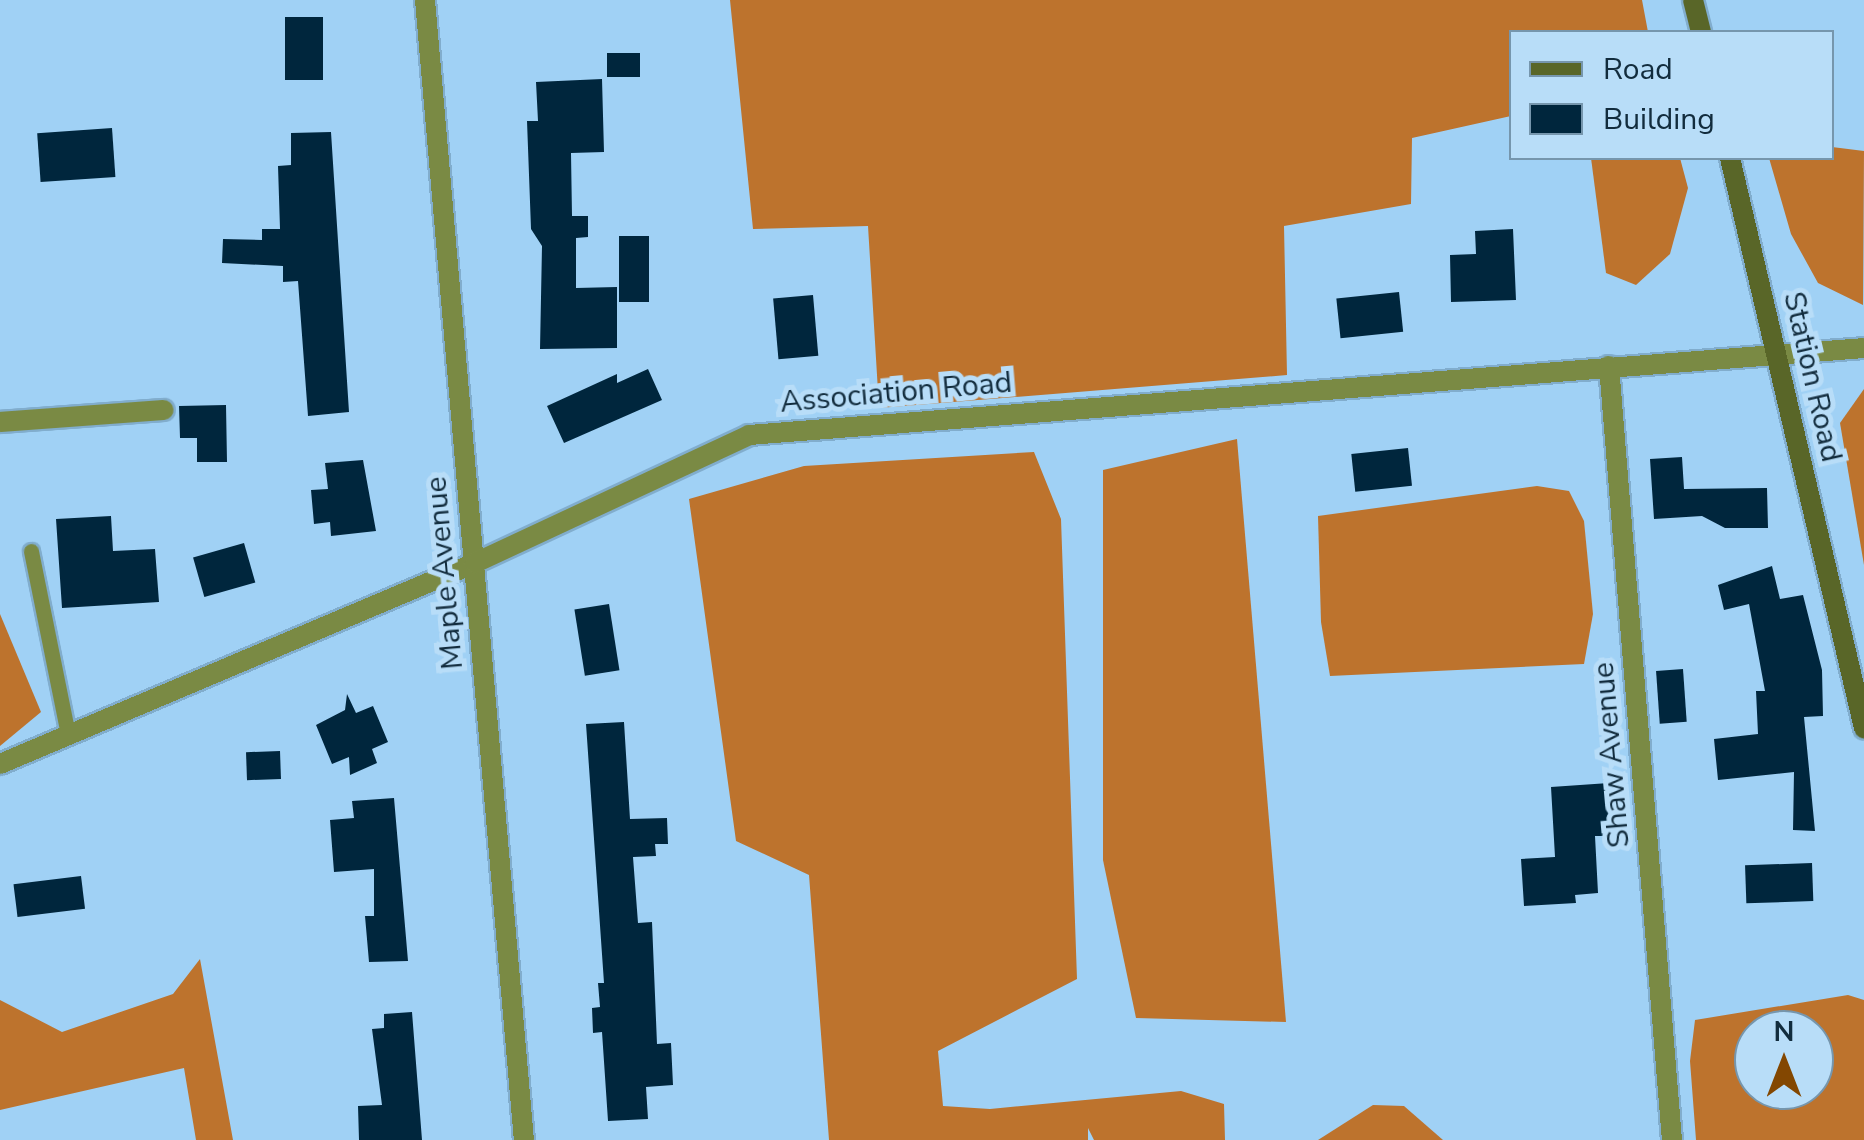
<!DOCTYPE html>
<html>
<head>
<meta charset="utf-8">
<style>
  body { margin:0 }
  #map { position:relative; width:1864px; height:1140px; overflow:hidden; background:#a0d1f5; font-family:"Nunito Sans",sans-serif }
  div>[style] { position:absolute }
  .forest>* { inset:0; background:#bd732d }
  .building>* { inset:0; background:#00263d; transform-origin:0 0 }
  .roads { filter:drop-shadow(2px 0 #81adcd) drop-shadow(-2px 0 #81adcd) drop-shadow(0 2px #81adcd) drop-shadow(0 -2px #81adcd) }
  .service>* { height:15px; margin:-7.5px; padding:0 7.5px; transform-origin:7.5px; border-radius:7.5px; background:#7a8a44 }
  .minor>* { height:20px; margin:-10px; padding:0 10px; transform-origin:10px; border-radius:10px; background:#7a8a44 }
  .secondary>* { height:20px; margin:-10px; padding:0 10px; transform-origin:10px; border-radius:10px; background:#596628 }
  span { translate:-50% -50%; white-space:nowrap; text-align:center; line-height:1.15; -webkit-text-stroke:10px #b8ddf8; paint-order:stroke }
  .street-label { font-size:30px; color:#122c3d }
  .legend { position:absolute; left:1509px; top:30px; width:325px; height:130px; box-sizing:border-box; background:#b8ddf8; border:2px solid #7696ad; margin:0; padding:12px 18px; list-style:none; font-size:30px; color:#122c3d }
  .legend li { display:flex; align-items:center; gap:20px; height:50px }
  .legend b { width:50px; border:2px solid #7696ad }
  .north { position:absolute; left:1734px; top:1010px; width:100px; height:100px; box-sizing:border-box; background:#b8ddf8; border:2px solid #7696ad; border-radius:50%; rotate:0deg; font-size:28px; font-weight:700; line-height:40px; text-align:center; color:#122c3d }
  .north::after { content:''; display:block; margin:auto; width:35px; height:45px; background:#834701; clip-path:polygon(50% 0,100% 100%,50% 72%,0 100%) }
</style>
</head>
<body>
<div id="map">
  <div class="forest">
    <div style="clip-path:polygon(730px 0,1642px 0,1648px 32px,1512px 32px,1511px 116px,1412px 138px,1411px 204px,1284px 226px,1287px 375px,879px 408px,868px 226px,753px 229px)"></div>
    <div style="clip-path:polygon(1832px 147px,1864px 151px,1863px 305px,1818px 283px,1791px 234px,1769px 158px,1832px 158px)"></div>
    <div style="clip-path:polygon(1591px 158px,1680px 158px,1688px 188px,1670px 254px,1636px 285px,1606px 273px)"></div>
    <div style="clip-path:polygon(1864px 389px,1864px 565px,1840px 423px)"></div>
    <div style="clip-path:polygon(1237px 439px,1286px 1022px,1136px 1018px,1103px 860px,1103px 470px)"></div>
    <div style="clip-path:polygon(1034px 452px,1061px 519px,1077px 979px,938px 1051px,943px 1106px,990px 1109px,1181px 1091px,1224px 1104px,1225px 1140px,1094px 1140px,1088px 1128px,1088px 1140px,829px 1140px,809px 875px,736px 841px,689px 499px,804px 466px)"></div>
    <div style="clip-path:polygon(1537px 486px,1569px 491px,1584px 521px,1593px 614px,1584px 664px,1330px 676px,1321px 622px,1318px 516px)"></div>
    <div style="clip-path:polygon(0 614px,41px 712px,0 746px)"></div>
    <div style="clip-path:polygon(200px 959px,233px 1140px,196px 1140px,184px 1068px,0 1110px,0 1000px,62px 1032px,173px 994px)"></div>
    <div style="clip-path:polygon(evenodd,1848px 995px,1864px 1000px,1864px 1140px,1696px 1140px,1690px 1061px,1695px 1020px,1848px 995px,1754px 1030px,1814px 1030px,1814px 1090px,1754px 1090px,1754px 1030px)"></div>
    <div style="clip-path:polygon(1373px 1105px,1404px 1106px,1443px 1140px,1318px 1140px)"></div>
  </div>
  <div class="building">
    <div style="left:323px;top:17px;width:63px;height:38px;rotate:90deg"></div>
    <div style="left:640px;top:53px;width:24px;height:33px;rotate:90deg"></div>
    <div style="clip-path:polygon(602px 79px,604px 152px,571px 153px,572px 216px,588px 216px,588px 237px,576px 238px,576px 288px,617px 287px,617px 348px,540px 349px,542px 246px,531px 229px,527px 121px,538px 121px,536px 82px)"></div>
    <div style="left:112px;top:128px;width:49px;height:75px;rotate:86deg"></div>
    <div style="clip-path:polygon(331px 132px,349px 412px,308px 416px,298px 281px,283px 282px,283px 266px,222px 263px,223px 239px,262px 240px,262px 229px,280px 229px,278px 166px,291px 165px,291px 133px)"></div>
    <div style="clip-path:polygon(1513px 229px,1516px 300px,1451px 302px,1450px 255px,1476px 254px,1475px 231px)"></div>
    <div style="left:619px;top:236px;width:30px;height:66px"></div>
    <div style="left:1399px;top:292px;width:40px;height:63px;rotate:84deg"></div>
    <div style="left:813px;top:295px;width:61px;height:40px;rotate:85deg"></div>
    <div style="clip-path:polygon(648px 369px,662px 400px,564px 443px,547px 406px,617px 374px,617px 383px)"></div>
    <div style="clip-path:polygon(226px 405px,227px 462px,197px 462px,197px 438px,180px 438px,179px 406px)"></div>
    <div style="left:1408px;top:448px;width:38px;height:57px;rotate:84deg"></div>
    <div style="clip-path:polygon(1682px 457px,1684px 489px,1767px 488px,1768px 528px,1725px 528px,1702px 516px,1654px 519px,1650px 459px)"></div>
    <div style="clip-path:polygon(363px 460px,376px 531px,331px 536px,330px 522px,314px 524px,311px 490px,328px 489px,325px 463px)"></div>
    <div style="clip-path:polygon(111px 516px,113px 551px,155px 549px,159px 602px,62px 608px,56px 519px)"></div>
    <div style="left:244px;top:543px;width:41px;height:53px;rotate:74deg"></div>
    <div style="clip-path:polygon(1772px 566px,1780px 599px,1803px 595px,1822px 670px,1823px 716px,1804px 717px,1815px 831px,1793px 830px,1794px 772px,1718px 780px,1714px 739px,1758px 734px,1756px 691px,1765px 691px,1749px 604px,1724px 610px,1718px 585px)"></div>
    <div style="left:609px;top:604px;width:67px;height:35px;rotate:81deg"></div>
    <div style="left:1683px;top:669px;width:53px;height:27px;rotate:86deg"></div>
    <div style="clip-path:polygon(347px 694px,356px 713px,373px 706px,388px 742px,372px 749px,377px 763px,350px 775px,349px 757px,332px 764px,316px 725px,345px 710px)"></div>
    <div style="clip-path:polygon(624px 722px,630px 819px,667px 818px,668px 844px,655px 844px,656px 856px,633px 857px,638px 923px,652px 922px,657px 1044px,671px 1043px,673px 1085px,646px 1087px,648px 1119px,608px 1121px,602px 1032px,593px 1033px,592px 1008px,600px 1007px,598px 983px,604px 983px,586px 724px)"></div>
    <div style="left:280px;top:751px;width:28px;height:34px;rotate:88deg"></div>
    <div style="clip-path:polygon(1609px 783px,1612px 836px,1595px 836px,1598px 893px,1575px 895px,1576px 903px,1524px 906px,1521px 859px,1555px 857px,1551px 787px)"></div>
    <div style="clip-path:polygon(394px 798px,408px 961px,369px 962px,365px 916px,374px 916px,374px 869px,334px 872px,330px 820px,354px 818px,352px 801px)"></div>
    <div style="left:1812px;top:863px;width:38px;height:67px;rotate:88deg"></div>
    <div style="left:81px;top:876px;width:33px;height:68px;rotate:83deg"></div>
    <div style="clip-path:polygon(412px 1012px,422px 1140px,359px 1140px,358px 1106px,382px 1105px,372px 1029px,384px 1028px,384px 1014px)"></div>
  </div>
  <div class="roads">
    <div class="service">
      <div style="left:31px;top:551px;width:187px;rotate:78.6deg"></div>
    </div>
    <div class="minor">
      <div style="left:425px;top:0;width:1144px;rotate:85.04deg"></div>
      <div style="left:1609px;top:366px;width:777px;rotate:85.35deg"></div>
      <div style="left:0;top:422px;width:164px;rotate:-4.2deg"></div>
      <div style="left:0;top:764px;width:516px;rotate:-22.94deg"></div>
      <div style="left:475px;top:563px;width:302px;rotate:-25deg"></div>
      <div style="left:749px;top:435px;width:1118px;rotate:-4.46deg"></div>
    </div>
    <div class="secondary">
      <div style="left:1693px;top:0;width:33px;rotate:76deg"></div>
      <div style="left:1730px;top:158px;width:586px;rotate:76.77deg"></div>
    </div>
  </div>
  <div class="street-label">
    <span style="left:1812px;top:377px;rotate:77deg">Station Road</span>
    <span style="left:896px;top:393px;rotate:-5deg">Association Road</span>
    <span style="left:445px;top:573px;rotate:-95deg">Maple Avenue</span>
    <span style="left:1612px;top:755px;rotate:-95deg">Shaw Avenue</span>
  </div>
  <ul class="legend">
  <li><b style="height:12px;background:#596628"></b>Road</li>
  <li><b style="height:28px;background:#00263d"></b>Building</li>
  </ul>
  <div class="north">N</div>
</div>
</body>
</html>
